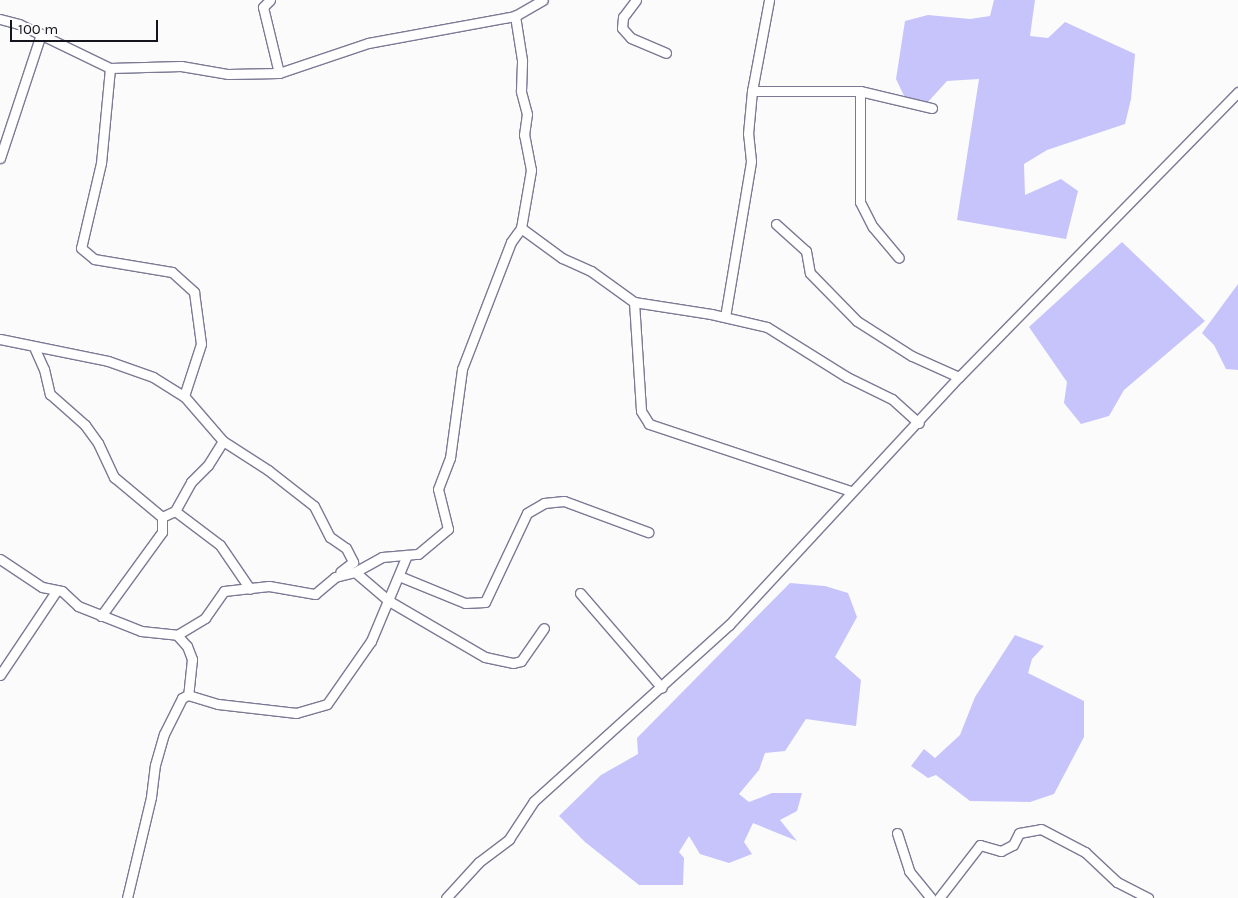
<!DOCTYPE html>
<html>
<head>
<meta charset="utf-8">
<style>
  body { margin:0 }
  #map { position:relative; width:1238px; height:898px; overflow:hidden; background:#fbfbfb; font-family:Karla,sans-serif }
  div>[style] { position:absolute }
  .forest>* { inset:0; background:#c6c4fb }
  .roads { filter:drop-shadow(1px 0 #7b7a94) drop-shadow(-1px 0 #7b7a94) drop-shadow(0 1px #7b7a94) drop-shadow(0 -1px #7b7a94) }
  .minor>* { height:9px; margin:-4.5px; padding:0 4.5px; transform-origin:4.5px; border-radius:4.5px; background:#fff }
  span { translate:-50% -50%; white-space:nowrap; text-align:center; line-height:1.15; -webkit-text-stroke:5px #fbfbfb; paint-order:stroke }
  .scale { position:absolute; left:10px; top:20px; width:148px; height:22px; box-sizing:border-box; border:2px solid #14141d; border-top:0; padding-left:6px; font-size:15px; line-height:18px; white-space:nowrap; color:#14141d; -webkit-text-stroke:4px #fbfbfb; paint-order:stroke }
</style>
</head>
<body>
<div id="map">
  <div class="forest">
    <div style="clip-path:polygon(994px 0,1035px 0,1030px 36px,1048px 38px,1065px 22px,1135px 54px,1131px 99px,1125px 124px,1047px 150px,1024px 164px,1025px 195px,1061px 179px,1078px 191px,1066px 239px,957px 220px,979px 79px,947px 81px,927px 103px,907px 102px,896px 79px,905px 21px,928px 15px,970px 19px,990px 16px)"></div>
    <div style="clip-path:polygon(1122px 242px,1205px 321px,1124px 390px,1109px 416px,1081px 424px,1064px 403px,1067px 382px,1029px 327px)"></div>
    <div style="clip-path:polygon(1238px 284px,1238px 370px,1226px 369px,1214px 345px,1202px 333px)"></div>
    <div style="clip-path:polygon(790px 583px,825px 586px,848px 593px,857px 617px,835px 657px,861px 680px,856px 726px,806px 719px,785px 751px,765px 753px,759px 770px,739px 794px,749px 802px,772px 793px,802px 793px,797px 811px,780px 820px,797px 841px,753px 823px,744px 842px,752px 854px,729px 863px,700px 854px,689px 836px,679px 852px,684px 858px,683px 885px,639px 885px,585px 842px,559px 816px,601px 775px,638px 754px,637px 738px)"></div>
    <div style="clip-path:polygon(1015px 635px,1044px 646px,1032px 659px,1028px 673px,1084px 701px,1084px 737px,1054px 794px,1030px 802px,970px 801px,936px 775px,928px 778px,911px 766px,924px 749px,935px 758px,960px 735px,975px 697px)"></div>
  </div>
  <div class="roads">
    <div class="minor">
      <div style="left:270px;top:0;width:10px;rotate:135deg"></div>
      <div style="left:263px;top:7px;width:68px;rotate:76.4deg"></div>
      <div style="left:636px;top:0;width:21px;rotate:127deg"></div>
      <div style="left:623px;top:17px;width:11px;rotate:95deg"></div>
      <div style="left:622px;top:28px;width:13px;rotate:48deg"></div>
      <div style="left:631px;top:38px;width:38px;rotate:23deg"></div>
      <div style="left:0;top:19px;width:20px;rotate:15deg"></div>
      <div style="left:19px;top:24px;width:101px;rotate:25.8deg"></div>
      <div style="left:110px;top:68px;width:71px;rotate:-1.6deg"></div>
      <div style="left:181px;top:66px;width:48px;rotate:9.7deg"></div>
      <div style="left:228px;top:74px;width:51px;rotate:-1.1deg"></div>
      <div style="left:279px;top:73px;width:94px;rotate:-18.6deg"></div>
      <div style="left:368px;top:43px;width:149px;rotate:-10.4deg"></div>
      <div style="left:515px;top:16px;width:32px;rotate:-30deg"></div>
      <div style="left:110px;top:68px;width:95px;rotate:95.4deg"></div>
      <div style="left:101px;top:163px;width:87px;rotate:103.2deg"></div>
      <div style="left:81px;top:248px;width:17px;rotate:40deg"></div>
      <div style="left:94px;top:259px;width:79px;rotate:9.5deg"></div>
      <div style="left:172px;top:272px;width:30px;rotate:42deg"></div>
      <div style="left:194px;top:292px;width:52px;rotate:82.3deg"></div>
      <div style="left:201px;top:344px;width:55px;rotate:108.1deg"></div>
      <div style="left:752px;top:91px;width:108px"></div>
      <div style="left:860px;top:91px;width:74px;rotate:13.3deg"></div>
      <div style="left:860px;top:91px;width:111px;rotate:90deg"></div>
      <div style="left:860px;top:202px;width:28px;rotate:63deg"></div>
      <div style="left:873px;top:227px;width:40px;rotate:50deg"></div>
      <div style="left:0;top:158px;width:131px;rotate:-71.7deg"></div>
      <div style="left:776px;top:224px;width:40px;rotate:42deg"></div>
      <div style="left:806px;top:251px;width:22px;rotate:80deg"></div>
      <div style="left:810px;top:273px;width:67px;rotate:45.6deg"></div>
      <div style="left:857px;top:321px;width:65px;rotate:32.5deg"></div>
      <div style="left:912px;top:356px;width:51px;rotate:24.1deg"></div>
      <div style="left:521px;top:228px;width:51px;rotate:36.2deg"></div>
      <div style="left:562px;top:258px;width:32px;rotate:24deg"></div>
      <div style="left:591px;top:271px;width:53px;rotate:35.8deg"></div>
      <div style="left:634px;top:302px;width:78px;rotate:8.9deg"></div>
      <div style="left:711px;top:314px;width:57px;rotate:13.1deg"></div>
      <div style="left:767px;top:327px;width:94px;rotate:32deg"></div>
      <div style="left:847px;top:377px;width:50px;rotate:26.1deg"></div>
      <div style="left:892px;top:399px;width:36px;rotate:42deg"></div>
      <div style="left:634px;top:302px;width:109px;rotate:86.3deg"></div>
      <div style="left:641px;top:411px;width:15px;rotate:58deg"></div>
      <div style="left:649px;top:424px;width:212px;rotate:18.4deg"></div>
      <div style="left:725px;top:317px;width:158px;rotate:-80.5deg"></div>
      <div style="left:751px;top:161px;width:27px;rotate:-96deg"></div>
      <div style="left:748px;top:134px;width:43px;rotate:-84.7deg"></div>
      <div style="left:752px;top:91px;width:93px;rotate:-79.4deg"></div>
      <div style="left:0;top:339px;width:110px;rotate:11.5deg"></div>
      <div style="left:108px;top:361px;width:48px;rotate:19.6deg"></div>
      <div style="left:153px;top:377px;width:36px;rotate:32deg"></div>
      <div style="left:184px;top:396px;width:60px;rotate:49.1deg"></div>
      <div style="left:34px;top:347px;width:24px;rotate:66deg"></div>
      <div style="left:44px;top:369px;width:26px;rotate:77deg"></div>
      <div style="left:50px;top:394px;width:47px;rotate:41.5deg"></div>
      <div style="left:85px;top:425px;width:22px;rotate:54deg"></div>
      <div style="left:98px;top:443px;width:38px;rotate:65deg"></div>
      <div style="left:114px;top:477px;width:62px;rotate:39.8deg"></div>
      <div style="left:175px;top:511px;width:56px;rotate:37.1deg"></div>
      <div style="left:220px;top:545px;width:53px;rotate:55.7deg"></div>
      <div style="left:0;top:559px;width:50px;rotate:33.7deg"></div>
      <div style="left:42px;top:587px;width:20px;rotate:11deg"></div>
      <div style="left:62px;top:591px;width:22px;rotate:43deg"></div>
      <div style="left:78px;top:606px;width:68px;rotate:21.6deg"></div>
      <div style="left:141px;top:631px;width:36px;rotate:6deg"></div>
      <div style="left:177px;top:635px;width:15px;rotate:48deg"></div>
      <div style="left:187px;top:646px;width:14px;rotate:69deg"></div>
      <div style="left:192px;top:659px;width:36px;rotate:96deg"></div>
      <div style="left:355px;top:572px;width:45px;rotate:40.5deg"></div>
      <div style="left:389px;top:601px;width:111px;rotate:30.3deg"></div>
      <div style="left:485px;top:657px;width:29px;rotate:12deg"></div>
      <div style="left:513px;top:663px;width:8px;rotate:-14deg"></div>
      <div style="left:521px;top:661px;width:40px;rotate:-55.1deg"></div>
      <div style="left:399px;top:576px;width:71px;rotate:22.2deg"></div>
      <div style="left:465px;top:603px;width:20px;rotate:-3deg"></div>
      <div style="left:485px;top:602px;width:98px;rotate:-64.7deg"></div>
      <div style="left:527px;top:513px;width:20px;rotate:-30deg"></div>
      <div style="left:544px;top:503px;width:20px;rotate:-6deg"></div>
      <div style="left:564px;top:501px;width:90px;rotate:20.3deg"></div>
      <div style="left:580px;top:593px;width:125px;rotate:49.2deg"></div>
      <div style="left:101px;top:616px;width:104px;rotate:-54deg"></div>
      <div style="left:162px;top:532px;width:15px;rotate:-90deg"></div>
      <div style="left:162px;top:517px;width:14px;rotate:-25deg"></div>
      <div style="left:175px;top:511px;width:33px;rotate:-61deg"></div>
      <div style="left:191px;top:482px;width:24px;rotate:-45deg"></div>
      <div style="left:208px;top:465px;width:28px;rotate:-58deg"></div>
      <div style="left:223px;top:441px;width:54px;rotate:32.8deg"></div>
      <div style="left:268px;top:470px;width:58px;rotate:38deg"></div>
      <div style="left:314px;top:506px;width:35px;rotate:63deg"></div>
      <div style="left:330px;top:537px;width:19px;rotate:35deg"></div>
      <div style="left:346px;top:548px;width:16px;rotate:63deg"></div>
      <div style="left:353px;top:562px;width:16px;rotate:142deg"></div>
      <div style="left:177px;top:635px;width:33px;rotate:-31deg"></div>
      <div style="left:205px;top:618px;width:33px;rotate:-55deg"></div>
      <div style="left:224px;top:591px;width:45px;rotate:-6.3deg"></div>
      <div style="left:269px;top:586px;width:47px;rotate:9.9deg"></div>
      <div style="left:315px;top:594px;width:26px;rotate:-40deg"></div>
      <div style="left:335px;top:577px;width:21px;rotate:-14deg"></div>
      <div style="left:355px;top:572px;width:31px;rotate:-29deg"></div>
      <div style="left:382px;top:557px;width:36px;rotate:-5deg"></div>
      <div style="left:418px;top:554px;width:39px;rotate:-40deg"></div>
      <div style="left:448px;top:529px;width:41px;rotate:-104deg"></div>
      <div style="left:438px;top:489px;width:33px;rotate:-69deg"></div>
      <div style="left:450px;top:458px;width:90px;rotate:-82.3deg"></div>
      <div style="left:462px;top:369px;width:136px;rotate:-68.9deg"></div>
      <div style="left:511px;top:242px;width:17px;rotate:-54deg"></div>
      <div style="left:521px;top:228px;width:59px;rotate:-80.2deg"></div>
      <div style="left:531px;top:170px;width:36px;rotate:-101deg"></div>
      <div style="left:524px;top:135px;width:21px;rotate:-82deg"></div>
      <div style="left:527px;top:114px;width:24px;rotate:-105deg"></div>
      <div style="left:521px;top:91px;width:31px;rotate:-88deg"></div>
      <div style="left:522px;top:60px;width:45px;rotate:-99deg"></div>
      <div style="left:0;top:675px;width:102px;rotate:-56.2deg"></div>
      <div style="left:897px;top:833px;width:40px;rotate:72deg"></div>
      <div style="left:909px;top:871px;width:35px;rotate:51deg"></div>
      <div style="left:127px;top:898px;width:104px;rotate:-76.6deg"></div>
      <div style="left:151px;top:797px;width:32px;rotate:-83deg"></div>
      <div style="left:155px;top:765px;width:32px;rotate:-74deg"></div>
      <div style="left:164px;top:734px;width:40px;rotate:-63.4deg"></div>
      <div style="left:182px;top:698px;width:7px;rotate:-27deg"></div>
      <div style="left:188px;top:695px;width:31px;rotate:17deg"></div>
      <div style="left:218px;top:704px;width:79px;rotate:6.6deg"></div>
      <div style="left:296px;top:713px;width:32px;rotate:-16deg"></div>
      <div style="left:327px;top:704px;width:77px;rotate:-55.1deg"></div>
      <div style="left:371px;top:641px;width:93px;rotate:-67.3deg"></div>
      <div style="left:446px;top:898px;width:49px;rotate:-47.5deg"></div>
      <div style="left:479px;top:862px;width:38px;rotate:-37deg"></div>
      <div style="left:509px;top:839px;width:45px;rotate:-56.7deg"></div>
      <div style="left:534px;top:801px;width:263px;rotate:-42.1deg"></div>
      <div style="left:729px;top:625px;width:338px;rotate:-47.2deg"></div>
      <div style="left:959px;top:377px;width:399px;rotate:-45.6deg"></div>
      <div style="left:939px;top:898px;width:67px;rotate:-52.3deg"></div>
      <div style="left:980px;top:845px;width:22px;rotate:16deg"></div>
      <div style="left:1001px;top:851px;width:13px;rotate:-27deg"></div>
      <div style="left:1013px;top:845px;width:13px;rotate:-63deg"></div>
      <div style="left:1019px;top:833px;width:22px;rotate:-10deg"></div>
      <div style="left:1041px;top:829px;width:50px;rotate:27.6deg"></div>
      <div style="left:1085px;top:852px;width:44px;rotate:43.2deg"></div>
      <div style="left:1117px;top:882px;width:35px;rotate:27deg"></div>
    </div>
  </div>
  <div class="scale">100 m</div>
</div>
</body>
</html>
